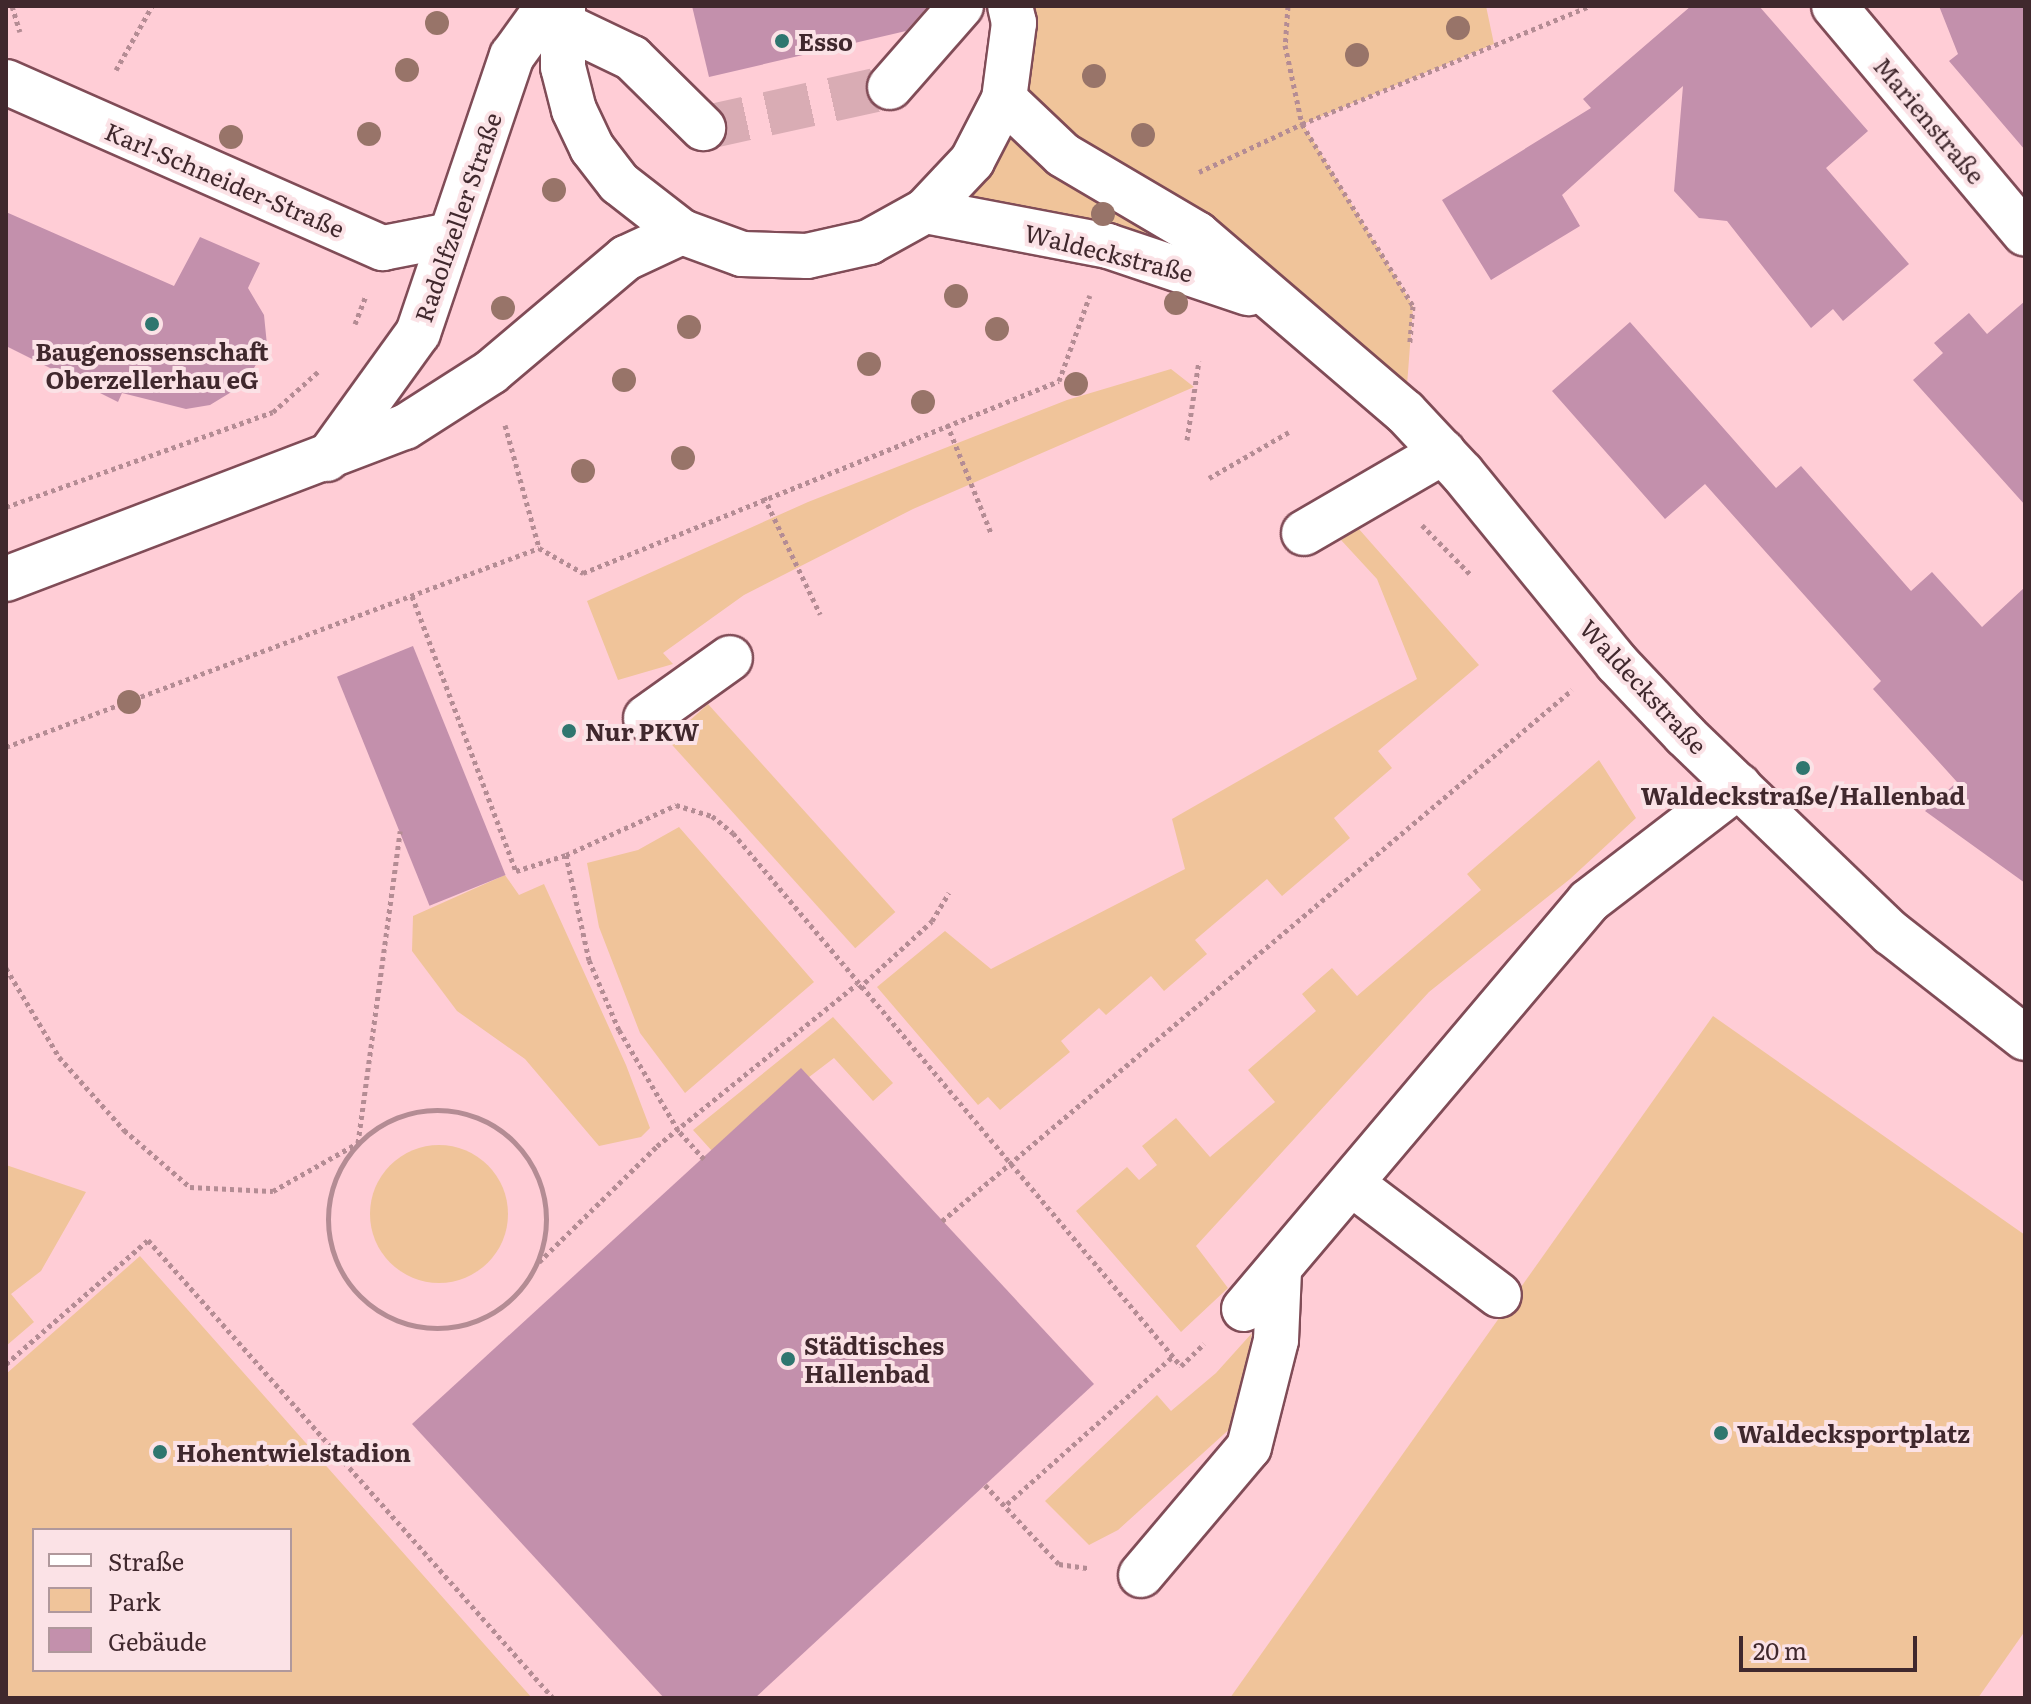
<!DOCTYPE html>
<html>
<head>
<meta charset="utf-8">
<style>
  body { margin:0 }
  #map { position:relative; width:2031px; height:1704px; overflow:hidden; background:#ffcdd6; font-family:Literata,serif }
  div>[style] { position:absolute }
  .green>* { inset:0; background:#f0c49a; transform-origin:0 0 }
  .round { border-radius:50% }
  .building>* { inset:0; background:#c390ac; transform-origin:0 0 }
  .minor-tunnel>* { height:44px; margin-top:-22px; transform-origin:0; background:repeating-linear-gradient(90deg,#d9acb4 0 44px,transparent 0 66px) }
  .path>* { height:5px; margin-top:-2.5px; transform-origin:0; background:repeating-linear-gradient(90deg,#b48c94 0 4px,transparent 0 8px) }
  .path>.ring { margin:-2.5px; padding:0; box-sizing:content-box; background:none; border:5px solid #b48c94; border-radius:50% }
  .roads { filter:drop-shadow(2px 0 #804c57) drop-shadow(-2px 0 #804c57) drop-shadow(0 2px #804c57) drop-shadow(0 -2px #804c57) }
  .minor>* { height:44px; margin:-22px; padding:0 22px; transform-origin:22px; border-radius:22px; background:#fff }
  .major>* { height:44px; margin:-22px; padding:0 22px; transform-origin:22px; border-radius:22px; background:#fff }
  .trees>* { width:24px; height:24px; margin:-12px; border-radius:50%; background:#987469 }
  .dots>* { width:22px; height:22px; translate:-50% -50%; box-sizing:border-box; border:4px solid #fbe2e6; border-radius:50% }
  span { translate:-50% -50%; white-space:nowrap; text-align:center; line-height:1.15; -webkit-text-stroke:8px #fbe2e6; paint-order:stroke }
  .poi-label { font-size:24px; color:#40282d; font-weight:700 }
  .left { translate:0 -50%; text-align:left }
  .street-label { font-size:24px; color:#40282d }
  .frame { position:absolute; inset:0; border:8px solid #40282d; pointer-events:none }
  .legend { position:absolute; left:32px; top:1528px; width:260px; height:144px; box-sizing:border-box; background:#fbe2e6; border:2px solid #b0989c; margin:0; padding:10px 14px; list-style:none; font-size:24px; color:#40282d }
  .legend li { display:flex; align-items:center; gap:16px; height:40px }
  .legend b { width:40px; border:2px solid #b0989c }
  .scale { position:absolute; left:1739px; top:1636px; width:178px; height:36px; box-sizing:border-box; border:4px solid #40282d; border-top:0; padding-left:10px; font-size:24px; line-height:28px; white-space:nowrap; color:#40282d; -webkit-text-stroke:6px #fbe2e6; paint-order:stroke }
</style>
</head>
<body>
<div id="map">
  <div class="green">
    <div style="clip-path:polygon(1010px 6px,1486px 6px,1494px 44px,1303px 124px,1413px 306px,1405px 412px,1288px 309px,925px 211px,972px 161px)"></div>
    <div style="clip-path:polygon(1171px 369px,1194px 387px,913px 509px,744px 595px,663px 653px,673px 664px,618px 680px,587px 601px,808px 502px,1067px 400px)"></div>
    <div style="clip-path:polygon(1358px 528px,1479px 665px,1378px 751px,1392px 768px,1334px 818px,1350px 838px,1282px 896px,1267px 879px,1195px 940px,1207px 954px,1164px 991px,1151px 976px,1106px 1015px,1099px 1008px,1061px 1041px,1070px 1052px,1000px 1110px,988px 1097px,978px 1105px,877px 987px,945px 931px,991px 969px,1185px 869px,1172px 819px,1417px 679px,1377px 579px,1341px 540px)"></div>
    <div style="left:708px;top:704px;width:280px;height:54px;rotate:48deg"></div>
    <div style="clip-path:polygon(1599px 760px,1636px 818px,1570px 879px,1429px 992px,1196px 1246px,1228px 1288px,1181px 1332px,1076px 1211px,1127px 1167px,1139px 1180px,1157px 1165px,1142px 1146px,1176px 1118px,1210px 1157px,1275px 1102px,1248px 1070px,1316px 1011px,1302px 994px,1332px 968px,1357px 996px,1481px 890px,1467px 874px)"></div>
    <div style="clip-path:polygon(679px 827px,814px 982px,685px 1093px,640px 1033px,599px 927px,587px 863px,638px 850px)"></div>
    <div style="clip-path:polygon(505px 875px,519px 895px,544px 884px,626px 1065px,650px 1128px,641px 1137px,599px 1146px,525px 1059px,457px 1011px,412px 951px,413px 916px)"></div>
    <div style="clip-path:polygon(1713px 1016px,2025px 1235px,2025px 1631px,1978px 1698px,1230px 1698px)"></div>
    <div style="clip-path:polygon(833px 1017px,893px 1083px,873px 1101px,834px 1058px,712px 1151px,693px 1130px)"></div>
    <div class="round" style="left:370px;top:1145px;width:138px;height:138px"></div>
    <div style="clip-path:polygon(6px 1165px,86px 1192px,41px 1271px,11px 1294px,34px 1322px,6px 1346px)"></div>
    <div style="clip-path:polygon(evenodd,140px 1256px,532px 1698px,6px 1698px,6px 1374px,140px 1256px,34px 1530px,290px 1530px,290px 1670px,34px 1670px,34px 1530px)"></div>
    <div style="clip-path:polygon(1252px 1333px,1234px 1425px,1118px 1530px,1089px 1545px,1045px 1501px,1157px 1395px,1171px 1411px,1216px 1373px)"></div>
  </div>
  <div class="building">
    <div style="clip-path:polygon(692px 6px,928px 6px,906px 31px,709px 77px)"></div>
    <div style="clip-path:polygon(1691px 6px,1759px 6px,1868px 131px,1826px 168px,1909px 264px,1843px 321px,1833px 309px,1811px 328px,1727px 221px,1699px 218px,1674px 191px,1683px 86px,1562px 195px,1580px 226px,1491px 280px,1442px 200px,1591px 108px,1583px 99px)"></div>
    <div style="clip-path:polygon(1939px 6px,2025px 6px,2025px 150px,1949px 61px,1958px 54px)"></div>
    <div style="clip-path:polygon(6px 212px,174px 286px,200px 237px,260px 263px,248px 288px,264px 315px,267px 345px,254px 368px,233px 391px,210px 405px,186px 409px,122px 393px,118px 402px,6px 346px)"></div>
    <div style="clip-path:polygon(2025px 301px,2025px 505px,1913px 380px,1943px 353px,1934px 343px,1969px 313px,1987px 334px)"></div>
    <div style="clip-path:polygon(1630px 322px,1776px 488px,1801px 466px,1911px 591px,1932px 572px,1982px 627px,2025px 587px,2025px 883px,1925px 811px,1957px 782px,1873px 689px,1881px 681px,1705px 484px,1665px 519px,1552px 391px)"></div>
    <div style="left:413px;top:646px;width:247px;height:82px;rotate:68deg"></div>
    <div style="clip-path:polygon(801px 1068px,1094px 1384px,755px 1698px,664px 1698px,412px 1424px)"></div>
  </div>
  <div class="minor-tunnel">
    <div style="left:703px;top:128px;width:191px;rotate:-12.4deg"></div>
  </div>
  <div class="path">
    <div style="left:12px;top:6px;width:27px;rotate:73deg"></div>
    <div style="left:1288px;top:6px;width:39px;rotate:94deg"></div>
    <div style="left:1285px;top:45px;width:81px;rotate:77.9deg"></div>
    <div style="left:1302px;top:124px;width:213px;rotate:58.6deg"></div>
    <div style="left:1413px;top:306px;width:38px;rotate:95deg"></div>
    <div style="left:116px;top:70px;width:73px;rotate:-60.6deg"></div>
    <div style="left:1199px;top:172px;width:114px;rotate:-25deg"></div>
    <div style="left:1302px;top:124px;width:311px;rotate:-22.3deg"></div>
    <div style="left:355px;top:324px;width:30px;rotate:-69deg"></div>
    <div style="left:947px;top:424px;width:118px;rotate:68deg"></div>
    <div style="left:505px;top:425px;width:128px;rotate:74.5deg"></div>
    <div style="left:539px;top:548px;width:51px;rotate:29.6deg"></div>
    <div style="left:583px;top:573px;width:513px;rotate:-21.97deg"></div>
    <div style="left:1059px;top:381px;width:91px;rotate:-70.2deg"></div>
    <div style="left:1187px;top:440px;width:80px;rotate:-81.4deg"></div>
    <div style="left:1209px;top:478px;width:92px;rotate:-29.9deg"></div>
    <div style="left:764px;top:497px;width:130px;rotate:64.4deg"></div>
    <div style="left:6px;top:507px;width:283px;rotate:-19.6deg"></div>
    <div style="left:273px;top:412px;width:63px;rotate:-41.8deg"></div>
    <div style="left:1422px;top:525px;width:70px;rotate:45.6deg"></div>
    <div style="left:412px;top:596px;width:294px;rotate:69.3deg"></div>
    <div style="left:516px;top:871px;width:52px;rotate:-17.7deg"></div>
    <div style="left:6px;top:747px;width:569px;rotate:-20.47deg"></div>
    <div style="left:6px;top:968px;width:104px;rotate:59.2deg"></div>
    <div style="left:59px;top:1057px;width:98px;rotate:48.3deg"></div>
    <div style="left:124px;top:1130px;width:87px;rotate:40.8deg"></div>
    <div style="left:190px;top:1187px;width:83px;rotate:2.8deg"></div>
    <div style="left:273px;top:1191px;width:98px;rotate:-29.5deg"></div>
    <div style="left:358px;top:1143px;width:315px;rotate:-82.3deg"></div>
    <div style="left:859px;top:988px;width:99px;rotate:-42.5deg"></div>
    <div style="left:932px;top:921px;width:33px;rotate:-59deg"></div>
    <div class="ring" style="left:328px;top:1110px;width:213px;height:213px"></div>
    <div style="left:704px;top:1159px;width:39px;rotate:-132deg"></div>
    <div style="left:678px;top:1130px;width:116px;rotate:-120.5deg"></div>
    <div style="left:619px;top:1030px;width:76px;rotate:-113.2deg"></div>
    <div style="left:589px;top:960px;width:107px;rotate:-102.4deg"></div>
    <div style="left:566px;top:855px;width:121px;rotate:-24.4deg"></div>
    <div style="left:676px;top:805px;width:38px;rotate:17deg"></div>
    <div style="left:712px;top:816px;width:27px;rotate:39deg"></div>
    <div style="left:733px;top:833px;width:696px;rotate:49.95deg"></div>
    <div style="left:1181px;top:1366px;width:32px;rotate:-44deg"></div>
    <div style="left:942px;top:1221px;width:824px;rotate:-40.13deg"></div>
    <div style="left:539px;top:1262px;width:165px;rotate:-44.5deg"></div>
    <div style="left:657px;top:1146px;width:257px;rotate:-39deg"></div>
    <div style="left:6px;top:1364px;width:189px;rotate:-41.1deg"></div>
    <div style="left:148px;top:1240px;width:611px;rotate:48.51deg"></div>
    <div style="left:985px;top:1485px;width:108px;rotate:46.9deg"></div>
    <div style="left:1059px;top:1564px;width:30px;rotate:8deg"></div>
    <div style="left:1007px;top:1504px;width:222px;rotate:-41.7deg"></div>
  </div>
  <div class="roads">
    <div class="minor">
      <div style="left:1834px;top:6px;width:297px;rotate:50deg"></div>
      <div style="left:561px;top:24px;width:79px;rotate:25.6deg"></div>
      <div style="left:632px;top:58px;width:100px;rotate:44.6deg"></div>
      <div style="left:6px;top:82px;width:412px;rotate:23.8deg"></div>
      <div style="left:383px;top:248px;width:68px;rotate:-11deg"></div>
      <div style="left:890px;top:87px;width:108px;rotate:-48.8deg"></div>
      <div style="left:1004px;top:99px;width:81px;rotate:43.5deg"></div>
      <div style="left:1063px;top:155px;width:156px;rotate:30.5deg"></div>
      <div style="left:1197px;top:234px;width:274px;rotate:40.6deg"></div>
      <div style="left:1405px;top:412px;width:83px;rotate:46.9deg"></div>
      <div style="left:1462px;top:473px;width:245px;rotate:50.8deg"></div>
      <div style="left:1617px;top:663px;width:99px;rotate:46.6deg"></div>
      <div style="left:1685px;top:735px;width:286px;rotate:43.9deg"></div>
      <div style="left:1891px;top:933px;width:170px;rotate:38.1deg"></div>
      <div style="left:925px;top:211px;width:186px;rotate:10.8deg"></div>
      <div style="left:1108px;top:246px;width:148px;rotate:18.6deg"></div>
      <div style="left:1304px;top:533px;width:161px;rotate:-30.2deg"></div>
      <div style="left:646px;top:718px;width:103px;rotate:-35.5deg"></div>
      <div style="left:1352px;top:1184px;width:184px;rotate:37.1deg"></div>
      <div style="left:1244px;top:1309px;width:534px;rotate:-49.78deg"></div>
      <div style="left:1589px;top:901px;width:189px;rotate:-37.5deg"></div>
      <div style="left:1141px;top:1575px;width:167px;rotate:-49.8deg"></div>
      <div style="left:1249px;top:1447px;width:110px;rotate:-75.8deg"></div>
      <div style="left:1276px;top:1340px;width:68px;rotate:-87.5deg"></div>
    </div>
    <div class="major">
      <div style="left:563px;top:6px;width:61px;rotate:90deg"></div>
      <div style="left:563px;top:67px;width:44px;rotate:75.7deg"></div>
      <div style="left:574px;top:110px;width:42px;rotate:64.7deg"></div>
      <div style="left:592px;top:148px;width:44px;rotate:52.4deg"></div>
      <div style="left:619px;top:183px;width:80px;rotate:37.9deg"></div>
      <div style="left:682px;top:232px;width:64px;rotate:20.1deg"></div>
      <div style="left:742px;top:254px;width:65px;rotate:1.8deg"></div>
      <div style="left:807px;top:256px;width:64px;rotate:-12.7deg"></div>
      <div style="left:869px;top:242px;width:64px;rotate:-29deg"></div>
      <div style="left:925px;top:211px;width:69px;rotate:-46.8deg"></div>
      <div style="left:972px;top:161px;width:70px;rotate:-62.7deg"></div>
      <div style="left:1004px;top:99px;width:77px;rotate:-82.5deg"></div>
      <div style="left:1014px;top:23px;width:17px;rotate:-103deg"></div>
      <div style="left:327px;top:459px;width:155px;rotate:-54.2deg"></div>
      <div style="left:418px;top:333px;width:293px;rotate:-71.3deg"></div>
      <div style="left:512px;top:56px;width:62px;rotate:-54.2deg"></div>
      <div style="left:6px;top:579px;width:427px;rotate:-20.9deg"></div>
      <div style="left:405px;top:427px;width:102px;rotate:-32.6deg"></div>
      <div style="left:491px;top:372px;width:177px;rotate:-40.2deg"></div>
      <div style="left:626px;top:258px;width:62px;rotate:-24.9deg"></div>
    </div>
  </div>
  <div class="trees">
    <div style="left:437px;top:23px"></div>
    <div style="left:1458px;top:28px"></div>
    <div style="left:1357px;top:55px"></div>
    <div style="left:407px;top:70px"></div>
    <div style="left:1094px;top:76px"></div>
    <div style="left:369px;top:134px"></div>
    <div style="left:1143px;top:135px"></div>
    <div style="left:231px;top:137px"></div>
    <div style="left:554px;top:190px"></div>
    <div style="left:1103px;top:214px"></div>
    <div style="left:956px;top:296px"></div>
    <div style="left:1176px;top:303px"></div>
    <div style="left:503px;top:308px"></div>
    <div style="left:689px;top:327px"></div>
    <div style="left:997px;top:329px"></div>
    <div style="left:869px;top:364px"></div>
    <div style="left:624px;top:380px"></div>
    <div style="left:1076px;top:384px"></div>
    <div style="left:923px;top:402px"></div>
    <div style="left:683px;top:458px"></div>
    <div style="left:583px;top:471px"></div>
    <div style="left:129px;top:702px"></div>
  </div>
  <div class="dots">
    <div style="left:782px;top:41px;background:#2f766f"></div>
    <div style="left:152px;top:324px;background:#2f766f"></div>
    <div style="left:569px;top:731px;background:#2f766f"></div>
    <div style="left:1803px;top:768px;background:#2f766f"></div>
    <div style="left:788px;top:1359px;background:#2f766f"></div>
    <div style="left:1721px;top:1433px;background:#2f766f"></div>
    <div style="left:160px;top:1452px;background:#2f766f"></div>
  </div>
  <div class="poi-label">
    <span class="left" style="left:798px;top:41px">Esso</span>
    <span style="left:152px;top:365px">Baugenossenschaft<br>Oberzellerhau eG</span>
    <span class="left" style="left:585px;top:731px">Nur PKW</span>
    <span style="left:1803px;top:795px">Waldeckstraße/Hallenbad</span>
    <span class="left" style="left:804px;top:1359px">Städtisches<br>Hallenbad</span>
    <span class="left" style="left:1737px;top:1433px">Waldecksportplatz</span>
    <span class="left" style="left:176px;top:1452px">Hohentwielstadion</span>
  </div>
  <div class="street-label">
    <span style="left:1930px;top:120px;rotate:50deg">Marienstraße</span>
    <span style="left:225px;top:179px;rotate:23deg">Karl-Schneider-Straße</span>
    <span style="left:457px;top:217px;rotate:-71deg">Radolfzeller Straße</span>
    <span style="left:1109px;top:252px;rotate:14deg">Waldeckstraße</span>
    <span style="left:1644px;top:686px;rotate:47deg">Waldeckstraße</span>
  </div>
  <div class="frame"></div>
  <ul class="legend">
  <li><b style="height:10px;background:#fff"></b>Straße</li>
  <li><b style="height:22px;background:#f0c49a"></b>Park</li>
  <li><b style="height:22px;background:#c390ac"></b>Gebäude</li>
  </ul>
  <div class="scale">20 m</div>
</div>
</body>
</html>
